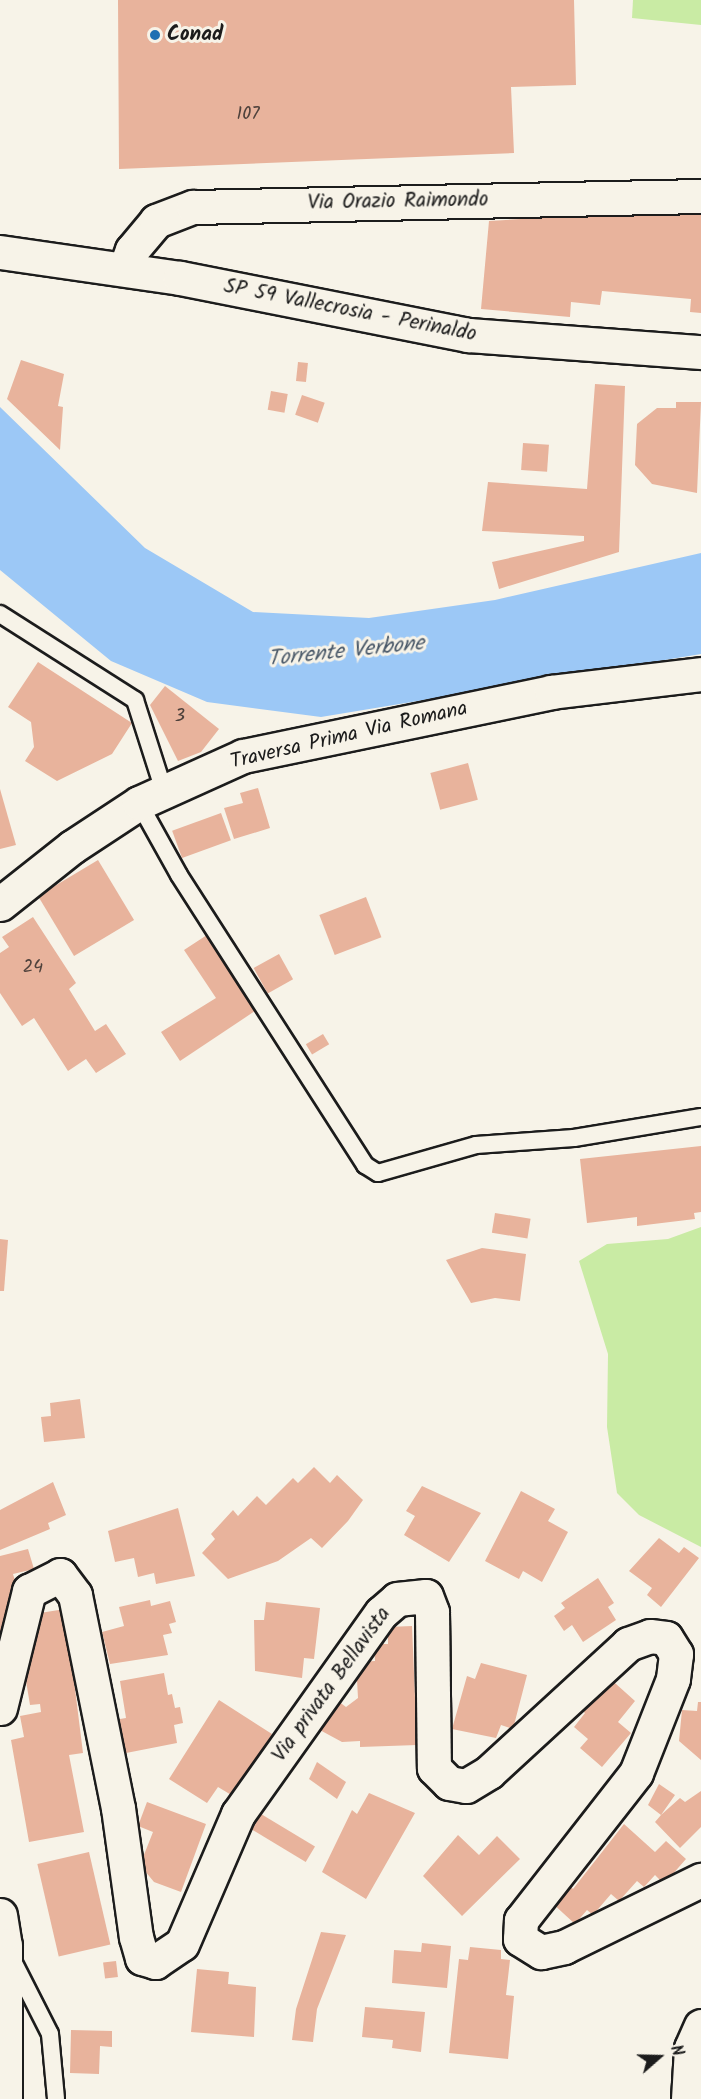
<!DOCTYPE html>
<html>
<head>
<meta charset="utf-8">
<style>
  body { margin:0 }
  #map { position:relative; width:701px; height:2099px; overflow:hidden; background:#f7f3e8; font-family:Kalam,sans-serif }
  div>[style] { position:absolute }
  .green>* { inset:0; background:#c9eba4 }
  .water>* { inset:0; background:#9cc8f6 }
  .building>* { inset:0; background:#e8b39c; transform-origin:0 0 }
  .roads { filter:drop-shadow(2px 0 #1c1c1c) drop-shadow(-2px 0 #1c1c1c) drop-shadow(0 2px #1c1c1c) drop-shadow(0 -2px #1c1c1c) }
  .lane>* { height:16px; margin:-8px; padding:0 8px; transform-origin:8px; border-radius:8px; background:#f7f3e8 }
  .street>* { height:33px; margin:-16.5px; padding:0 16.5px; transform-origin:16.5px; border-radius:16.5px; background:#f7f3e8 }
  .secondary>* { height:33px; margin:-16.5px; padding:0 16.5px; transform-origin:16.5px; border-radius:16.5px; background:#f7f3e8 }
  .dots>* { width:16px; height:16px; translate:-50% -50%; box-sizing:border-box; border:3px solid #f7f3e8; border-radius:50% }
  span { translate:-50% -50%; white-space:nowrap; text-align:center; line-height:1.15; -webkit-text-stroke:6px #f7f3e8; paint-order:stroke }
  .number-label { font-size:18px; color:#4f423c }
  .number-label span { -webkit-text-stroke-width:0 }
  .poi-label { font-size:21px; color:#1c1c1c; font-weight:700 }
  .left { translate:0 -50%; text-align:left }
  .street-label { font-size:21px; color:#1c1c1c }
  .water-label { font-size:22px; color:#495868; font-style:italic }
  .north { position:absolute; left:629px; top:2027px; width:60px; height:60px; -webkit-text-stroke:4px #f7f3e8; paint-order:stroke; rotate:70deg; font-size:16px; font-weight:700; line-height:24px; text-align:center; color:#1c1c1c }
  .north::after { content:''; display:block; margin:auto; width:21px; height:27px; background:#1c1c1c; clip-path:polygon(50% 0,100% 100%,50% 72%,0 100%) }
</style>
</head>
<body>
<div id="map">
  <div class="green">
    <div style="clip-path:polygon(633px 0,701px 0,701px 25px,632px 18px)"></div>
    <div style="clip-path:polygon(701px 1227px,701px 1547px,639px 1515px,617px 1493px,607px 1427px,608px 1354px,579px 1261px,607px 1244px,668px 1239px)"></div>
  </div>
  <div class="water">
    <div style="clip-path:polygon(0 407px,145px 548px,253px 612px,369px 618px,495px 600px,701px 553px,701px 654px,321px 717px,207px 702px,111px 661px,0 570px)"></div>
  </div>
  <div class="building">
    <div style="clip-path:polygon(118px 0,574px 0,576px 85px,511px 87px,514px 153px,119px 169px)"></div>
    <div style="clip-path:polygon(701px 208px,701px 313px,690px 312px,691px 299px,602px 291px,600px 305px,571px 302px,570px 317px,481px 309px,489px 221px)"></div>
    <div style="clip-path:polygon(21px 360px,64px 374px,58px 406px,63px 407px,60px 450px,7px 399px)"></div>
    <div style="left:298px;top:362px;width:10px;height:19px;rotate:6deg"></div>
    <div style="clip-path:polygon(595px 384px,625px 386px,619px 552px,499px 589px,492px 562px,584px 541px,584px 536px,482px 531px,488px 482px,587px 489px)"></div>
    <div style="left:271px;top:391px;width:17px;height:19px;rotate:10deg"></div>
    <div style="left:302px;top:395px;width:24px;height:21px;rotate:19deg"></div>
    <div style="clip-path:polygon(676px 402px,701px 402px,697px 493px,652px 484px,635px 465px,637px 424px,657px 408px,676px 408px)"></div>
    <div style="left:523px;top:443px;width:26px;height:27px;rotate:4deg"></div>
    <div style="clip-path:polygon(38px 662px,132px 723px,112px 754px,57px 781px,25px 761px,34px 747px,31px 722px,8px 707px)"></div>
    <div style="clip-path:polygon(165px 686px,219px 729px,201px 752px,178px 761px,150px 705px)"></div>
    <div style="left:468px;top:763px;width:38px;height:39px;rotate:75deg"></div>
    <div style="clip-path:polygon(258px 788px,270px 828px,234px 839px,224px 808px,243px 803px,240px 793px)"></div>
    <div style="clip-path:polygon(0 789px,16px 845px,0 849px)"></div>
    <div style="left:221px;top:813px;width:29px;height:52px;rotate:70deg"></div>
    <div style="left:98px;top:860px;width:70px;height:70px;rotate:59deg"></div>
    <div style="left:366px;top:897px;width:43px;height:50px;rotate:69deg"></div>
    <div style="clip-path:polygon(33px 917px,76px 983px,69px 989px,95px 1031px,106px 1024px,126px 1054px,96px 1073px,86px 1059px,68px 1071px,34px 1018px,22px 1026px,0 993px,0 953px,9px 947px,2px 937px)"></div>
    <div style="clip-path:polygon(210px 933px,261px 1007px,180px 1061px,161px 1032px,216px 998px,184px 950px)"></div>
    <div style="left:279px;top:954px;width:29px;height:29px;rotate:61deg"></div>
    <div style="left:323px;top:1034px;width:12px;height:20px;rotate:59deg"></div>
    <div style="clip-path:polygon(701px 1146px,701px 1212px,694px 1213px,695px 1219px,637px 1226px,637px 1217px,587px 1223px,580px 1159px)"></div>
    <div style="left:495px;top:1213px;width:36px;height:20px;rotate:9deg"></div>
    <div style="clip-path:polygon(0 1239px,8px 1240px,4px 1291px,0 1291px)"></div>
    <div style="clip-path:polygon(482px 1248px,526px 1254px,520px 1301px,495px 1298px,471px 1303px,446px 1260px)"></div>
    <div style="clip-path:polygon(80px 1399px,85px 1438px,44px 1442px,41px 1417px,51px 1416px,50px 1403px)"></div>
    <div style="clip-path:polygon(314px 1467px,330px 1483px,337px 1475px,363px 1500px,348px 1521px,322px 1548px,311px 1538px,278px 1561px,228px 1579px,202px 1553px,215px 1539px,211px 1534px,233px 1510px,238px 1516px,257px 1496px,266px 1505px,293px 1478px,298px 1483px)"></div>
    <div style="clip-path:polygon(53px 1482px,66px 1515px,48px 1523px,50px 1529px,0 1550px,0 1510px)"></div>
    <div style="clip-path:polygon(422px 1486px,481px 1513px,449px 1562px,404px 1535px,415px 1516px,406px 1511px)"></div>
    <div style="clip-path:polygon(521px 1491px,555px 1509px,548px 1521px,568px 1532px,542px 1582px,523px 1571px,519px 1579px,485px 1561px)"></div>
    <div style="clip-path:polygon(178px 1508px,195px 1576px,156px 1584px,154px 1573px,138px 1577px,134px 1558px,115px 1562px,108px 1531px)"></div>
    <div style="clip-path:polygon(659px 1538px,679px 1553px,684px 1547px,699px 1558px,661px 1607px,647px 1595px,652px 1588px,629px 1571px)"></div>
    <div style="clip-path:polygon(28px 1549px,34px 1569px,13px 1574px,18px 1591px,10px 1593px,0 1635px,0 1556px)"></div>
    <div style="clip-path:polygon(598px 1578px,614px 1603px,608px 1607px,616px 1620px,583px 1642px,572px 1625px,564px 1631px,554px 1616px,565px 1608px,561px 1603px)"></div>
    <div style="clip-path:polygon(150px 1600px,151px 1606px,170px 1601px,176px 1622px,169px 1624px,172px 1633px,163px 1635px,168px 1655px,110px 1664px,102px 1632px,124px 1626px,119px 1607px)"></div>
    <div style="clip-path:polygon(266px 1602px,320px 1608px,314px 1659px,304px 1658px,302px 1678px,255px 1671px,254px 1620px,264px 1620px)"></div>
    <div style="clip-path:polygon(65px 1609px,83px 1753px,69px 1755px,84px 1832px,29px 1842px,11px 1740px,24px 1737px,20px 1716px,41px 1712px,40px 1704px,30px 1705px,25px 1675px,40px 1613px)"></div>
    <div style="clip-path:polygon(412px 1626px,417px 1745px,360px 1747px,360px 1741px,342px 1742px,318px 1729px,338px 1701px,346px 1707px,358px 1698px,356px 1662px,375px 1661px,374px 1644px,388px 1644px,388px 1627px)"></div>
    <div style="clip-path:polygon(481px 1663px,527px 1675px,513px 1729px,501px 1725px,496px 1738px,452px 1729px,467px 1676px,475px 1679px)"></div>
    <div style="clip-path:polygon(164px 1673px,168px 1695px,172px 1694px,175px 1708px,180px 1707px,183px 1723px,174px 1725px,177px 1743px,121px 1754px,114px 1720px,126px 1718px,120px 1681px)"></div>
    <div style="clip-path:polygon(606px 1675px,635px 1701px,618px 1722px,631px 1733px,602px 1767px,580px 1748px,588px 1739px,574px 1727px,585px 1713px,578px 1707px)"></div>
    <div style="clip-path:polygon(219px 1700px,272px 1734px,233px 1796px,218px 1787px,207px 1803px,169px 1779px)"></div>
    <div style="clip-path:polygon(698px 1702px,701px 1702px,701px 1760px,679px 1741px,682px 1710px,697px 1711px)"></div>
    <div style="clip-path:polygon(317px 1762px,346px 1782px,337px 1799px,309px 1779px)"></div>
    <div style="clip-path:polygon(659px 1784px,675px 1795px,661px 1815px,680px 1798px,685px 1802px,701px 1791px,701px 1827px,680px 1848px,655px 1822px,661px 1815px,648px 1805px)"></div>
    <div style="clip-path:polygon(369px 1793px,415px 1813px,366px 1899px,322px 1872px,352px 1810px,357px 1814px)"></div>
    <div style="clip-path:polygon(147px 1802px,206px 1824px,181px 1892px,154px 1882px,140px 1865px,153px 1832px,138px 1826px)"></div>
    <div style="left:261px;top:1814px;width:63px;height:18px;rotate:31deg"></div>
    <div style="clip-path:polygon(624px 1824px,655px 1852px,666px 1841px,686px 1859px,664px 1884px,655px 1875px,644px 1887px,637px 1881px,619px 1901px,611px 1894px,593px 1915px,587px 1910px,575px 1924px,551px 1902px,568px 1884px,573px 1889px)"></div>
    <div style="clip-path:polygon(458px 1835px,479px 1855px,497px 1836px,520px 1859px,462px 1916px,423px 1876px)"></div>
    <div style="left:89px;top:1852px;width:95px;height:53px;rotate:77deg"></div>
    <div style="clip-path:polygon(321px 1932px,346px 1935px,317px 2009px,313px 2042px,292px 2040px,296px 2009px)"></div>
    <div style="clip-path:polygon(422px 1943px,451px 1946px,447px 1988px,392px 1983px,394px 1950px,421px 1952px)"></div>
    <div style="clip-path:polygon(470px 1947px,501px 1950px,501px 1959px,510px 1960px,506px 1995px,514px 1996px,508px 2059px,449px 2053px,459px 1959px,468px 1960px)"></div>
    <div style="left:116px;top:1961px;width:16px;height:13px;rotate:83deg"></div>
    <div style="clip-path:polygon(197px 1969px,229px 1972px,228px 1984px,256px 1987px,254px 2037px,191px 2032px)"></div>
    <div style="clip-path:polygon(365px 2007px,425px 2012px,421px 2052px,392px 2048px,393px 2040px,362px 2037px)"></div>
    <div style="clip-path:polygon(71px 2030px,112px 2031px,112px 2047px,100px 2046px,99px 2074px,70px 2073px)"></div>
  </div>
  <div class="roads">
    <div class="lane">
      <div style="left:0;top:614px;width:160px;rotate:32.5deg"></div>
      <div style="left:135px;top:700px;width:96px;rotate:72.3deg"></div>
      <div style="left:139px;top:803px;width:82px;rotate:60.9deg"></div>
      <div style="left:179px;top:875px;width:345px;rotate:57.3deg"></div>
      <div style="left:365px;top:1165px;width:15px;rotate:32deg"></div>
      <div style="left:378px;top:1173px;width:102px;rotate:-15.9deg"></div>
      <div style="left:476px;top:1145px;width:98px;rotate:-4.1deg"></div>
      <div style="left:574px;top:1138px;width:129px;rotate:-9.4deg"></div>
      <div style="left:12px;top:1959px;width:84px;rotate:63.1deg"></div>
      <div style="left:50px;top:2034px;width:65px;rotate:84.7deg"></div>
    </div>
    <div class="street">
      <div style="left:125px;top:269px;width:20px;rotate:-70deg"></div>
      <div style="left:132px;top:250px;width:38px;rotate:-50deg"></div>
      <div style="left:156px;top:221px;width:40px;rotate:-21deg"></div>
      <div style="left:193px;top:207px;width:508px;rotate:-1.24deg"></div>
      <div style="left:0;top:904px;width:92px;rotate:-38.4deg"></div>
      <div style="left:72px;top:847px;width:80px;rotate:-33.3deg"></div>
      <div style="left:139px;top:803px;width:114px;rotate:-24.3deg"></div>
      <div style="left:243px;top:756px;width:315px;rotate:-11.7deg"></div>
      <div style="left:551px;top:692px;width:151px;rotate:-6.8deg"></div>
      <div style="left:0;top:1708px;width:121px;rotate:-76.1deg"></div>
      <div style="left:29px;top:1591px;width:35px;rotate:-27deg"></div>
      <div style="left:60px;top:1575px;width:25px;rotate:53deg"></div>
      <div style="left:75px;top:1595px;width:217px;rotate:78.6deg"></div>
      <div style="left:118px;top:1808px;width:130px;rotate:82.1deg"></div>
      <div style="left:136px;top:1937px;width:22px;rotate:74deg"></div>
      <div style="left:142px;top:1958px;width:14px;rotate:17deg"></div>
      <div style="left:155px;top:1962px;width:32px;rotate:-34deg"></div>
      <div style="left:182px;top:1944px;width:142px;rotate:-66.7deg"></div>
      <div style="left:238px;top:1814px;width:247px;rotate:-54.6deg"></div>
      <div style="left:381px;top:1613px;width:21px;rotate:-41deg"></div>
      <div style="left:397px;top:1599px;width:29px;rotate:-6deg"></div>
      <div style="left:426px;top:1596px;width:17px;rotate:69deg"></div>
      <div style="left:432px;top:1612px;width:156px;rotate:89.3deg"></div>
      <div style="left:434px;top:1768px;width:21px;rotate:45deg"></div>
      <div style="left:449px;top:1783px;width:17px;rotate:10deg"></div>
      <div style="left:466px;top:1786px;width:27px;rotate:-31deg"></div>
      <div style="left:489px;top:1772px;width:189px;rotate:-42.6deg"></div>
      <div style="left:628px;top:1644px;width:23px;rotate:-20deg"></div>
      <div style="left:650px;top:1636px;width:16px;rotate:7deg"></div>
      <div style="left:666px;top:1638px;width:19px;rotate:58deg"></div>
      <div style="left:676px;top:1654px;width:25px;rotate:97deg"></div>
      <div style="left:673px;top:1679px;width:101px;rotate:111.5deg"></div>
      <div style="left:636px;top:1773px;width:187px;rotate:128deg"></div>
      <div style="left:521px;top:1920px;width:19px;rotate:93deg"></div>
      <div style="left:520px;top:1939px;width:25px;rotate:32deg"></div>
      <div style="left:541px;top:1952px;width:24px;rotate:-12deg"></div>
      <div style="left:564px;top:1947px;width:153px;rotate:-26.1deg"></div>
      <div style="left:688px;top:2099px;width:51px;rotate:-86.6deg"></div>
      <div style="left:691px;top:2048px;width:24px;rotate:-66deg"></div>
    </div>
    <div class="secondary">
      <div style="left:0;top:252px;width:182px;rotate:8.2deg"></div>
      <div style="left:180px;top:278px;width:294px;rotate:11.2deg"></div>
      <div style="left:468px;top:335px;width:234px;rotate:4.2deg"></div>
      <div style="left:0;top:1915px;width:30px;rotate:81deg"></div>
      <div style="left:5px;top:1945px;width:154px;rotate:90deg"></div>
    </div>
  </div>
  <div class="dots">
    <div style="left:155px;top:35px;background:#1f6fb2"></div>
  </div>
  <div class="number-label">
    <span style="left:248px;top:115px">107</span>
    <span style="left:180px;top:717px">3</span>
    <span style="left:33px;top:968px">24</span>
  </div>
  <div class="poi-label">
    <span class="left" style="left:167px;top:35px">Conad</span>
  </div>
  <div class="street-label">
    <span style="left:398px;top:202px;rotate:-1deg">Via Orazio Raimondo</span>
    <span style="left:350px;top:311px;rotate:11deg">SP 59 Vallecrosia - Perinaldo</span>
    <span style="left:349px;top:736px;rotate:-13deg">Traversa Prima Via Romana</span>
    <span style="left:332px;top:1685px;rotate:-54deg">Via privata Bellavista</span>
  </div>
  <div class="water-label">
    <span style="left:346px;top:652px;rotate:-6deg">Torrente Verbone</span>
  </div>
  <div class="north">N</div>
</div>
</body>
</html>
